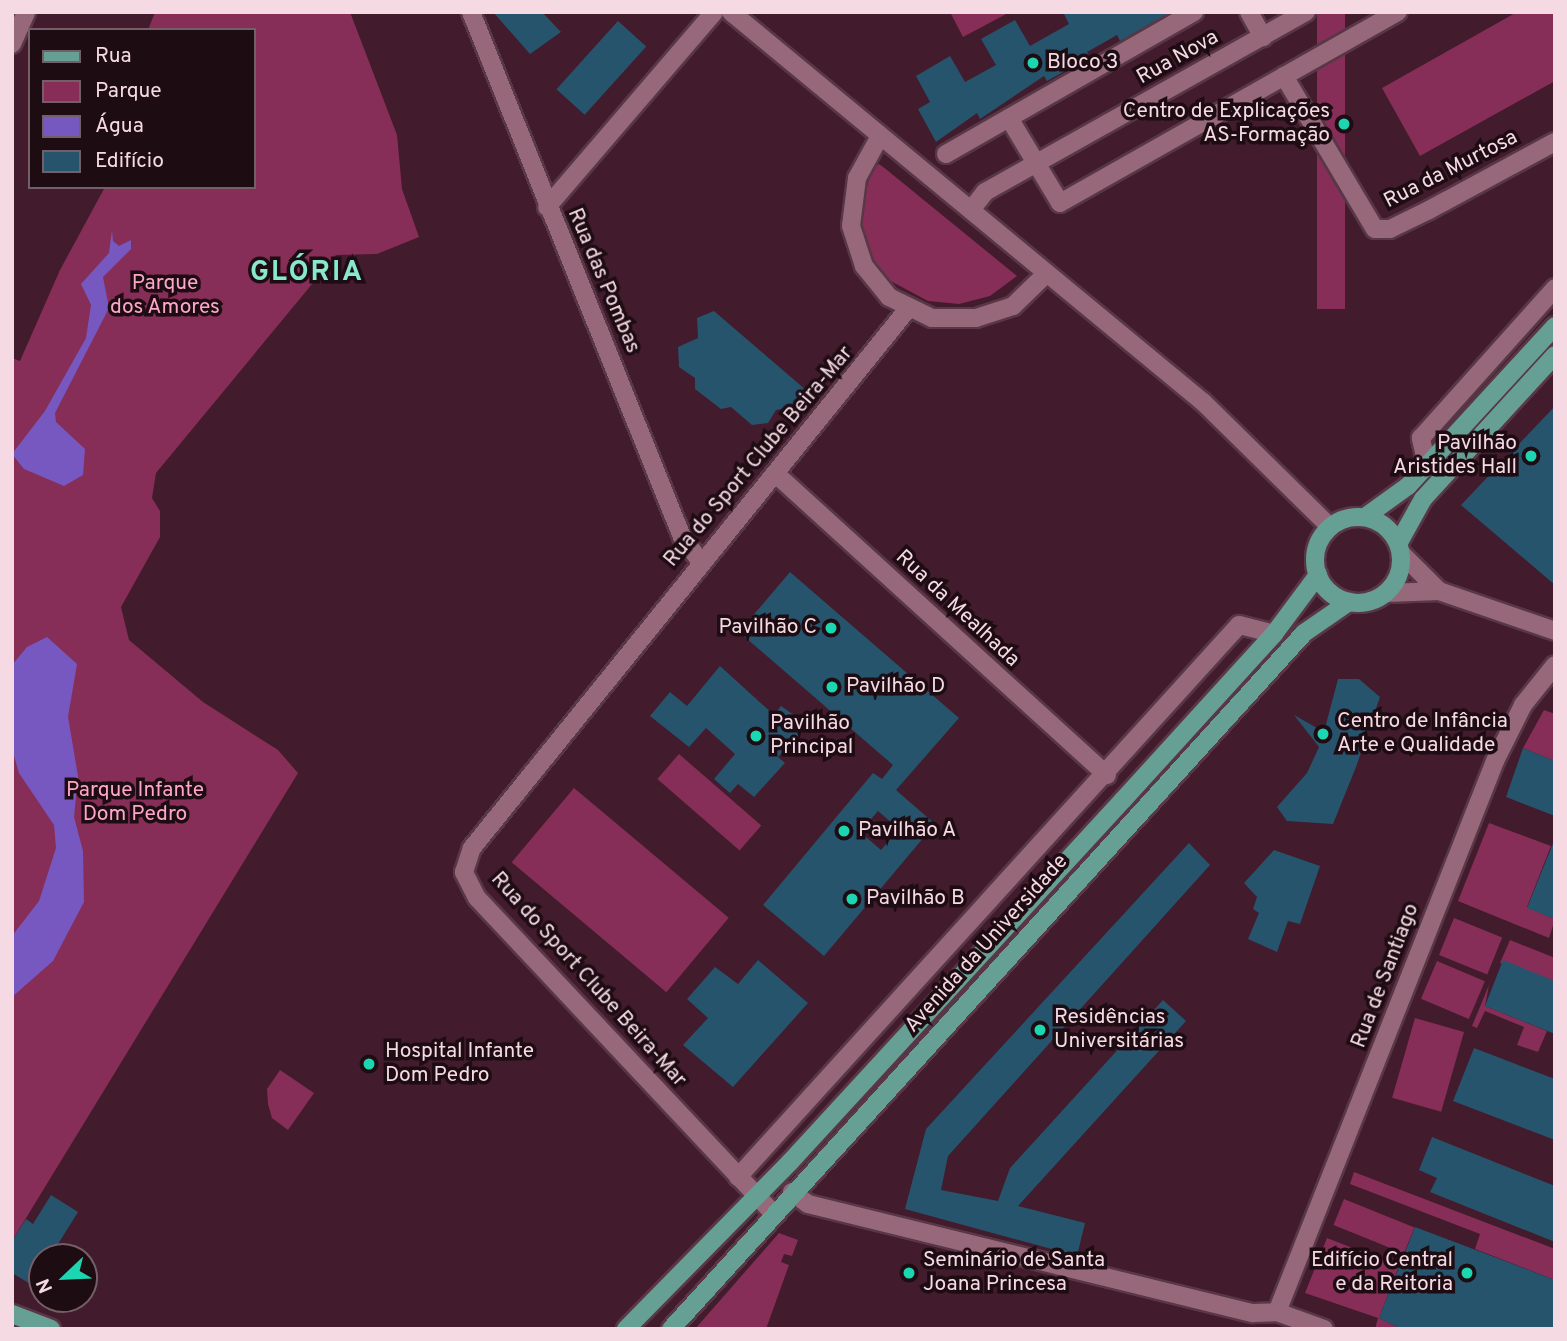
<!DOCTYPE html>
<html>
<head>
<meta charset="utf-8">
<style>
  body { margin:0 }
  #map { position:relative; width:1567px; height:1341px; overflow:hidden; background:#421b2c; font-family:Overpass,sans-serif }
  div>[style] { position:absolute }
  .green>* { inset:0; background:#862e57; transform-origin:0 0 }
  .water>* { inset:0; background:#7758c0 }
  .building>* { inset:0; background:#26546d; transform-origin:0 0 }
  .roads { filter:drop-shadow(2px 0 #583746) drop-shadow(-2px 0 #583746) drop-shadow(0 2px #583746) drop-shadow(0 -2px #583746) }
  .minor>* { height:18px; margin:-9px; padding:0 9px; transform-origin:9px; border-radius:9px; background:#97687a }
  .major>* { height:18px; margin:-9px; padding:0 9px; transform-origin:9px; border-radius:9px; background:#669f94 }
  .major>.ring { margin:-9px; padding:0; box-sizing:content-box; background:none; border:18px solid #669f94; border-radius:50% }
  .dots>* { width:19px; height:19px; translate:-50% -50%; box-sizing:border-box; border:4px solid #1e0c13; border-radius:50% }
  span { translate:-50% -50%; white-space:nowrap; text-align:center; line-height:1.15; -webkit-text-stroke:7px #1e0c13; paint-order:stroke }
  .street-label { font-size:21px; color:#f5dae4 }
  .poi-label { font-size:21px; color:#f5dae4 }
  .left { translate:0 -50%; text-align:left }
  .right { translate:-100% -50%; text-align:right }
  .park-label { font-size:21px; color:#fea6c9 }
  .district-label { font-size:28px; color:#87e8ce; font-weight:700; letter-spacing:2px }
  .frame { position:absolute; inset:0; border:14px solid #f5dae4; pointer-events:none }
  .legend { position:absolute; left:28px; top:28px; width:228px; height:161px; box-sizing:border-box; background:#1e0c13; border:2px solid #745e67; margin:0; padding:9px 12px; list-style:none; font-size:21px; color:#f5dae4 }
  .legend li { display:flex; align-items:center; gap:14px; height:35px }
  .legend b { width:35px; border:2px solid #745e67 }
  .north { position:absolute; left:28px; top:1243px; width:70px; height:70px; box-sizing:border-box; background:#1e0c13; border:2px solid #745e67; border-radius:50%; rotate:247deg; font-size:19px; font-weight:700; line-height:28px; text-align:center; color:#f5dae4 }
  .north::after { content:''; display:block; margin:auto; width:24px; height:32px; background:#1cd5b1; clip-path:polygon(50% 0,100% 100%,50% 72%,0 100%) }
</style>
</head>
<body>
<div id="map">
  <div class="green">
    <div style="clip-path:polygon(155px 12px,350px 12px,397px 135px,402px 189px,419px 237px,377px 254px,336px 255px,156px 473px,152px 498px,160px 511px,160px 537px,121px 607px,129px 640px,203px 702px,278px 750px,298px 773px,12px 1241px,12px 358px,20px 361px,60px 270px,105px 187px,254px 187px,254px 30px,148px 30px)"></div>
    <div style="clip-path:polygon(950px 12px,1010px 12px,963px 37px)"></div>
    <div style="left:1317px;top:12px;width:28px;height:297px"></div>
    <div style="clip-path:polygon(1517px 12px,1555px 12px,1555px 81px,1420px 156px,1382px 88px)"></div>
    <div style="clip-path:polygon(879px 164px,887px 170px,1017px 276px,990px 296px,959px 304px,928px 301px,883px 277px,865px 243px,860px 212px,872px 169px)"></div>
    <div style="clip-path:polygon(1544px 710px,1555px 714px,1555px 761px,1523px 748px)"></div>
    <div style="left:679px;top:754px;width:109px;height:33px;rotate:41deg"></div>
    <div style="left:574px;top:788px;width:202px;height:97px;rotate:40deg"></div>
    <div style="clip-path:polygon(1489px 823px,1551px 846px,1527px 907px,1555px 919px,1549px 938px,1458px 901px)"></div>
    <div style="left:1454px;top:918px;width:52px;height:40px;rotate:22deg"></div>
    <div style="clip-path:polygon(1510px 940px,1555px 958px,1555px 981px,1500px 963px)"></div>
    <div style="left:1437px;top:961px;width:52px;height:41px;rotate:23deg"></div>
    <div style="clip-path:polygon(1489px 985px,1485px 1006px,1547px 1031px,1538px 1052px,1517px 1045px,1524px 1027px,1485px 1011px,1477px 1028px,1472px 1026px)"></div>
    <div style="left:1415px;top:1018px;width:51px;height:83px;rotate:16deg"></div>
    <div style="clip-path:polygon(280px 1070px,314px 1093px,288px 1130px,272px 1118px,268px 1104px,267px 1089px)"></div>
    <div style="clip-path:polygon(1354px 1172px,1555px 1249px,1555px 1280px,1475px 1249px,1480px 1234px,1350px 1184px)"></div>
    <div style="left:1344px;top:1199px;width:76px;height:28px;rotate:22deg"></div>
    <div style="clip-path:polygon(779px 1233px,798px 1240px,792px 1256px,784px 1254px,781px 1262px,789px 1265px,766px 1329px,695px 1329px)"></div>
    <div style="clip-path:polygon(1327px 1238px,1399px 1266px,1379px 1318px,1401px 1329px,1375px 1329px,1378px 1318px,1305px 1293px)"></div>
  </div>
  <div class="water">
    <div style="clip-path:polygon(112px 230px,113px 241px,119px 246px,131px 240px,131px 249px,103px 277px,109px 308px,55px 413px,56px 422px,85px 449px,83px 475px,64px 486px,24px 469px,12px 454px,45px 411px,86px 338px,91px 305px,81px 284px,109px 253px)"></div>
    <div style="clip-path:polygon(47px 637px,77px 664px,68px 717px,78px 776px,74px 817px,83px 851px,84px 902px,53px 961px,12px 997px,12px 936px,39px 901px,56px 848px,54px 825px,19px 773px,12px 749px,12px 665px,27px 647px)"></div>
  </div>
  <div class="building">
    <div style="clip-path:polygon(493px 12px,542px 12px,561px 32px,530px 54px)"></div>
    <div style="clip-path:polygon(1063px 12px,1171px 12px,1120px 41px,1117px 35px,1087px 52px,1090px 57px,1047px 81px,1044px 76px,980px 119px,977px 113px,936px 142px,918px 109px,930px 102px,916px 76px,950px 56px,965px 82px,996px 65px,981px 39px,1015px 20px,1030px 46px,1069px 24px)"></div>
    <div style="left:618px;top:21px;width:38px;height:92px;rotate:42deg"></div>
    <div style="clip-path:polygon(714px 311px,806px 390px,803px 406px,776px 410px,768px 423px,752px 425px,731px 407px,721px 409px,695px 389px,695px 378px,679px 367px,678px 347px,698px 338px,697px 318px)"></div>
    <div style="clip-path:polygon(1555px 406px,1555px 585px,1461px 505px)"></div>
    <div style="clip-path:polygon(evenodd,790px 572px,959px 718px,896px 790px,935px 824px,824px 956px,763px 905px,873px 773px,882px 779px,893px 765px,739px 632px,790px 572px,878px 811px,899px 829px,881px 850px,860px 832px,878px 811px)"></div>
    <div style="clip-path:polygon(720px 666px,774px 715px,781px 706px,808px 725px,778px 757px,785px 763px,754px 797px,738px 784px,730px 793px,714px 779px,735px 754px,706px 728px,689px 747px,650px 716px,670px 692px,687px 706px)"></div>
    <div style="clip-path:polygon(1338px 679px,1359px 679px,1380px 697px,1356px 767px,1333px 824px,1287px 821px,1277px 807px,1307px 773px,1319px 747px,1294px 715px,1324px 732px)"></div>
    <div style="clip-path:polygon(1523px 748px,1555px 761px,1555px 816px,1506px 797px)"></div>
    <div style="clip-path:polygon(1554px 841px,1555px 841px,1555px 919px,1527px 908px)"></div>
    <div style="clip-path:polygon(1189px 843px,1210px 865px,948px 1156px,941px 1190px,998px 1201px,1010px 1168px,1163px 1000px,1186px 1021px,1018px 1206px,1085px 1223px,1077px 1256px,905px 1209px,926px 1129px)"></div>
    <div style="clip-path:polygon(1274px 850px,1320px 866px,1300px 924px,1288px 921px,1277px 952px,1248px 939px,1259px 913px,1253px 909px,1257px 897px,1244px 883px)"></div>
    <div style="clip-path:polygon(758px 960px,808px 1003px,733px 1087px,683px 1045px,708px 1018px,687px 999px,715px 967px,738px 984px)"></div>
    <div style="clip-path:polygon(1503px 960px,1555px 981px,1555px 1034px,1485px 1006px)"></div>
    <div style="clip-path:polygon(1474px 1048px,1555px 1079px,1555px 1140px,1453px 1101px)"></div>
    <div style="clip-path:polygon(1432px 1137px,1555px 1186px,1555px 1242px,1430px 1192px,1437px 1178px,1419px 1170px)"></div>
    <div style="clip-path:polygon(51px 1195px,78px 1212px,50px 1257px,42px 1257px,32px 1285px,12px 1273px,12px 1241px,26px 1219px,33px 1224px)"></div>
    <div style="clip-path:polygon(1415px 1227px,1555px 1280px,1555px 1329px,1401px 1329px,1379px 1318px)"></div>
  </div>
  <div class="roads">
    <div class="minor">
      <div style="left:471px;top:12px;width:566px;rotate:68.1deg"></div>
      <div style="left:682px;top:537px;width:31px;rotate:53deg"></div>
      <div style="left:731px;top:12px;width:612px;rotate:39.57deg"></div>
      <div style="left:1203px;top:402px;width:178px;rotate:44.5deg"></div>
      <div style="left:1249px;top:12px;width:29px;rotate:61deg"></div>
      <div style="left:12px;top:44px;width:35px;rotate:-66deg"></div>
      <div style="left:1284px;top:76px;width:178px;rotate:59.3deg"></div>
      <div style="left:1375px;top:229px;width:15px"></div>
      <div style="left:1390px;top:229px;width:43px;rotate:-26deg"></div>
      <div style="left:1429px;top:210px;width:143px;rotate:-28.4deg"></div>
      <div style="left:1009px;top:118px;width:99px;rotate:59deg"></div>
      <div style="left:1060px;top:203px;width:388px;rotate:-29.5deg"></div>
      <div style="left:880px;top:136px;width:48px;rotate:118.7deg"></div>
      <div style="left:857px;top:178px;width:48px;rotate:97.1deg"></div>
      <div style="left:851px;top:226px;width:42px;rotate:72deg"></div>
      <div style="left:864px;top:266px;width:40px;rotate:51deg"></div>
      <div style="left:889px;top:297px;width:48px;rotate:26deg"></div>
      <div style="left:932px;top:318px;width:44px"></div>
      <div style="left:976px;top:318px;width:39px;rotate:-18deg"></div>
      <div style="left:1013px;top:306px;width:47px;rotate:-44.1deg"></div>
      <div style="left:946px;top:154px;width:286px;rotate:-29.8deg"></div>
      <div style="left:547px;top:207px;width:257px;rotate:-49.4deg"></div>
      <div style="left:971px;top:210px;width:23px;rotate:-52deg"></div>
      <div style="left:985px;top:192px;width:368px;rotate:-29.3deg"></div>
      <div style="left:1427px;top:465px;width:28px;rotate:-103deg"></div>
      <div style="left:1421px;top:438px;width:201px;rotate:-48.2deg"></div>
      <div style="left:777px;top:475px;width:446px;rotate:42.3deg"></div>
      <div style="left:1401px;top:553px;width:54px;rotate:45deg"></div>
      <div style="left:1387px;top:593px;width:52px;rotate:-2.2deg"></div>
      <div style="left:1439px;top:591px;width:123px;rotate:19deg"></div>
      <div style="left:738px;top:1177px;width:745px;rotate:-47.77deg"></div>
      <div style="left:1239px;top:625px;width:36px;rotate:14deg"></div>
      <div style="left:792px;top:1192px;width:20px;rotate:37deg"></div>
      <div style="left:808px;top:1204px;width:458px;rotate:13.8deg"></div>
      <div style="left:1253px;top:1313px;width:24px;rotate:-2deg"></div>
      <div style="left:1277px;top:1312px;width:50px;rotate:19.9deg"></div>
      <div style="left:773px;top:1213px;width:432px;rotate:-133.2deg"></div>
      <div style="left:477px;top:898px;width:29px;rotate:-117deg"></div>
      <div style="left:464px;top:872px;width:25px;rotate:-72deg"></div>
      <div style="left:472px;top:848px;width:692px;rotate:-51.04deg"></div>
      <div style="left:1277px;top:1312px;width:593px;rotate:-68.41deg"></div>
      <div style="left:1495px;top:761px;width:63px;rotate:-63.4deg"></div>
      <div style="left:1523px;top:705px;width:51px;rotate:-51.3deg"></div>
    </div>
    <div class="major">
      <div style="left:1365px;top:517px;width:53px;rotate:-35.8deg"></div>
      <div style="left:1408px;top:486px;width:217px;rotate:-47.4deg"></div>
      <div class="ring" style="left:1315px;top:517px;width:68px;height:68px"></div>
      <div style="left:1398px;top:544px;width:51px;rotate:-60.9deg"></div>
      <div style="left:1423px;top:499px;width:195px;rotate:-47.5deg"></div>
      <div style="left:12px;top:1314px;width:42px;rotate:21deg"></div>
      <div style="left:626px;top:1329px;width:235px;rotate:-45.5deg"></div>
      <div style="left:791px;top:1161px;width:490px;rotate:-47.4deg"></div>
      <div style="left:1123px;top:800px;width:224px;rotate:-47.7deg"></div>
      <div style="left:1274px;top:634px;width:74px;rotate:-53.3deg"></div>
      <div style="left:671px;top:1329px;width:941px;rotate:-47.71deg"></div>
      <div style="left:1304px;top:633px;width:55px;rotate:-34.6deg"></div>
    </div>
  </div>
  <div class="dots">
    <div style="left:1033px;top:63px;background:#1cd5b1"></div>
    <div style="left:1344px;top:124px;background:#1cd5b1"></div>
    <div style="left:1531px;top:456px;background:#1cd5b1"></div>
    <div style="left:831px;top:628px;background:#1cd5b1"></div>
    <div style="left:832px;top:687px;background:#1cd5b1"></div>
    <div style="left:1323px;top:734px;background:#1cd5b1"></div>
    <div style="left:756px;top:736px;background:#1cd5b1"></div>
    <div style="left:844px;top:831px;background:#1cd5b1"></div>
    <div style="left:852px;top:899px;background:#1cd5b1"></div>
    <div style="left:1040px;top:1030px;background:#1cd5b1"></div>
    <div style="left:369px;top:1064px;background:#1cd5b1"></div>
    <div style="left:909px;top:1273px;background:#1cd5b1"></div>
    <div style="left:1467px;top:1273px;background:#1cd5b1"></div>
  </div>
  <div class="street-label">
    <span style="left:1178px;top:58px;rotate:-29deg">Rua Nova</span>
    <span style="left:1451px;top:170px;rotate:-27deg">Rua da Murtosa</span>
    <span style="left:603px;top:281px;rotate:67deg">Rua das Pombas</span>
    <span style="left:759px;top:457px;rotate:-50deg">Rua do Sport Clube Beira-Mar</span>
    <span style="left:957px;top:609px;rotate:43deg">Rua da Mealhada</span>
    <span style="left:987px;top:944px;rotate:-48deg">Avenida da Universidade</span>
    <span style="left:1386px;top:976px;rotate:-69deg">Rua de Santiago</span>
    <span style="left:588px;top:980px;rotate:48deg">Rua do Sport Clube Beira-Mar</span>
  </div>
  <div class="poi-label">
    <span class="left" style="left:1047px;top:63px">Bloco 3</span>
    <span class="right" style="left:1330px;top:124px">Centro de Explicações<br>AS-Formação</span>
    <span class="right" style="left:1517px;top:456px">Pavilhão<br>Aristides Hall</span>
    <span class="right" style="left:817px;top:628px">Pavilhão C</span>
    <span class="left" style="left:846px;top:687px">Pavilhão D</span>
    <span class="left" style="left:1337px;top:734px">Centro de Infância<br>Arte e Qualidade</span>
    <span class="left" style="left:770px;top:736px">Pavilhão<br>Principal</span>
    <span class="left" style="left:858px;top:831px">Pavilhão A</span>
    <span class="left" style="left:866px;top:899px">Pavilhão B</span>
    <span class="left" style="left:1054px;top:1030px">Residências<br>Universitárias</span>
    <span class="left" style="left:385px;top:1064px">Hospital Infante<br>Dom Pedro</span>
    <span class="left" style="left:923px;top:1273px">Seminário de Santa<br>Joana Princesa</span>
    <span class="right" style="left:1453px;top:1273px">Edifício Central<br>e da Reitoria</span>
  </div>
  <div class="park-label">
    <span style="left:165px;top:296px">Parque<br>dos Amores</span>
    <span style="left:135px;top:803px">Parque Infante<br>Dom Pedro</span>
  </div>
  <div class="district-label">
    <span style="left:307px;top:273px">GLÓRIA</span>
  </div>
  <div class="frame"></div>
  <ul class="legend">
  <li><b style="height:9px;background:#669f94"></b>Rua</li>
  <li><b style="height:19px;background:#862e57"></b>Parque</li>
  <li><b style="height:19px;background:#7758c0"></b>Água</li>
  <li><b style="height:19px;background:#26546d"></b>Edifício</li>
  </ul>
  <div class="north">N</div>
</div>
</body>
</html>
